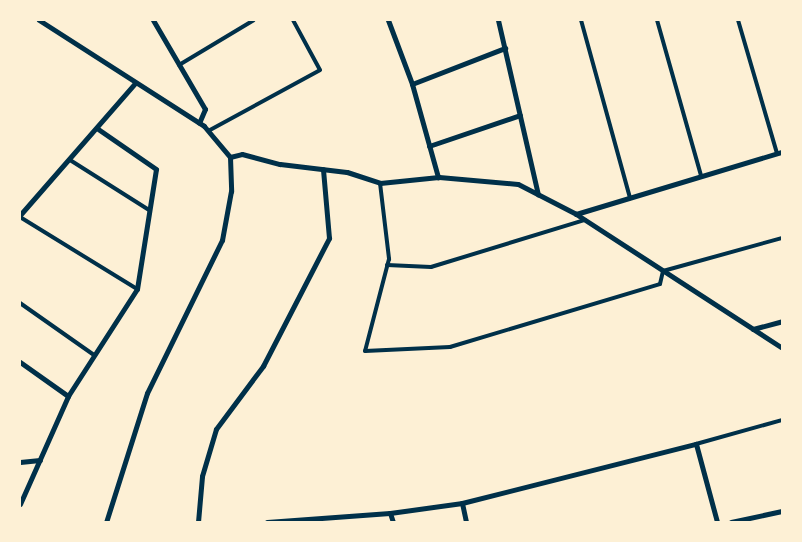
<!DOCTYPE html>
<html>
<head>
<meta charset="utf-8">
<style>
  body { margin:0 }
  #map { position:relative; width:802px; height:542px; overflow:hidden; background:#fdf0d5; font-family:"Varela Round",sans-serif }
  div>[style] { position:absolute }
  .service>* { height:4px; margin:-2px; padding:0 2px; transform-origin:2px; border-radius:2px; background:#003049 }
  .minor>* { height:5px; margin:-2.5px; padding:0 2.5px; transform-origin:2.5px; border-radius:2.5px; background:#003049 }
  span { translate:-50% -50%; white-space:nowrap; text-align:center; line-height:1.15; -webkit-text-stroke:4.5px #fdf0d5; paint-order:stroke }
  .frame { position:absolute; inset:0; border:21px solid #fdf0d5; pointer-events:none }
</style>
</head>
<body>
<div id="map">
  <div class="service">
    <div style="left:581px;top:20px;width:185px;rotate:74.6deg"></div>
    <div style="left:657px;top:20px;width:162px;rotate:74.2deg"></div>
    <div style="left:738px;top:20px;width:139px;rotate:73.7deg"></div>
    <div style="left:179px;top:65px;width:87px;rotate:-31deg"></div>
    <div style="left:210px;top:130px;width:125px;rotate:-28.6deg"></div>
    <div style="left:320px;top:70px;width:57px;rotate:-118.4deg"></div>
    <div style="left:70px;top:160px;width:93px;rotate:32.3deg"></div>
    <div style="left:380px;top:183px;width:77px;rotate:83.2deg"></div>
    <div style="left:389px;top:259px;width:95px;rotate:104.6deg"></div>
    <div style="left:365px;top:351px;width:85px;rotate:-2.7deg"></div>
    <div style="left:450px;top:347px;width:219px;rotate:-16.7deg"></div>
    <div style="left:660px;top:284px;width:13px;rotate:-77deg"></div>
    <div style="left:663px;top:271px;width:123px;rotate:-15.5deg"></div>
    <div style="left:20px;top:217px;width:137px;rotate:31.6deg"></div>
    <div style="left:387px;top:265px;width:44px;rotate:2.6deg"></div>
    <div style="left:431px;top:267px;width:161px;rotate:-17deg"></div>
    <div style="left:20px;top:303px;width:90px;rotate:35.1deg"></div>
    <div style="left:696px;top:444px;width:89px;rotate:-15.6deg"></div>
  </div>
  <div class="minor">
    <div style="left:39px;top:20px;width:196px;rotate:32.7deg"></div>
    <div style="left:204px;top:126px;width:40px;rotate:50deg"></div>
    <div style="left:230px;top:157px;width:34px;rotate:88deg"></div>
    <div style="left:231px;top:191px;width:50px;rotate:100.4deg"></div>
    <div style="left:222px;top:240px;width:170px;rotate:116.1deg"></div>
    <div style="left:147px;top:393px;width:135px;rotate:107.6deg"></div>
    <div style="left:153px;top:20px;width:103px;rotate:59.7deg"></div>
    <div style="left:205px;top:109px;width:15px;rotate:113deg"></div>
    <div style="left:388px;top:20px;width:68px;rotate:69.4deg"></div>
    <div style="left:412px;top:84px;width:97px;rotate:74.4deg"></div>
    <div style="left:498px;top:20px;width:179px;rotate:77.1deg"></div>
    <div style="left:412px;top:84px;width:100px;rotate:-21.2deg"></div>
    <div style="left:429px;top:146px;width:96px;rotate:-18.8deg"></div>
    <div style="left:230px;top:157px;width:12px;rotate:-14deg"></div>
    <div style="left:242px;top:154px;width:39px;rotate:15deg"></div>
    <div style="left:280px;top:164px;width:67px;rotate:6.8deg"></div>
    <div style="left:347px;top:172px;width:35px;rotate:18deg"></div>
    <div style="left:380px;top:183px;width:59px;rotate:-5.8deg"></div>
    <div style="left:439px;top:177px;width:79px;rotate:5.1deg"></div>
    <div style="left:518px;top:184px;width:65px;rotate:27.3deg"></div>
    <div style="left:576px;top:214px;width:246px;rotate:33deg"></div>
    <div style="left:576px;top:214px;width:215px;rotate:-16.8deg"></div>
    <div style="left:20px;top:215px;width:175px;rotate:-48.9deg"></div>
    <div style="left:753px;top:329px;width:30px;rotate:-15deg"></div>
    <div style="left:20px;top:362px;width:59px;rotate:35.3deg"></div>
    <div style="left:20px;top:462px;width:20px;rotate:-6deg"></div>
    <div style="left:462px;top:503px;width:19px;rotate:78deg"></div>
    <div style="left:20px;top:504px;width:118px;rotate:-66deg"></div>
    <div style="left:68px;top:396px;width:127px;rotate:-57.2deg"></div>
    <div style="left:137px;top:289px;width:121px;rotate:-81deg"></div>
    <div style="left:156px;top:169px;width:70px;rotate:-145.4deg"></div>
    <div style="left:390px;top:513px;width:9px;rotate:72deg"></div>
    <div style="left:198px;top:522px;width:46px;rotate:-85deg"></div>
    <div style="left:202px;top:476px;width:49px;rotate:-73.4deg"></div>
    <div style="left:216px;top:429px;width:79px;rotate:-53.3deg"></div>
    <div style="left:263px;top:366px;width:144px;rotate:-62.7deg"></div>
    <div style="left:329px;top:238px;width:69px;rotate:-95deg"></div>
    <div style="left:267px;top:522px;width:123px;rotate:-4.2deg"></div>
    <div style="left:390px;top:513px;width:73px;rotate:-7.9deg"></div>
    <div style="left:462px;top:503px;width:241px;rotate:-14.2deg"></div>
    <div style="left:696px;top:444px;width:81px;rotate:74.9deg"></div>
    <div style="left:731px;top:522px;width:52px;rotate:-12.2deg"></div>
  </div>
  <div class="frame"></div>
</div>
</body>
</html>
